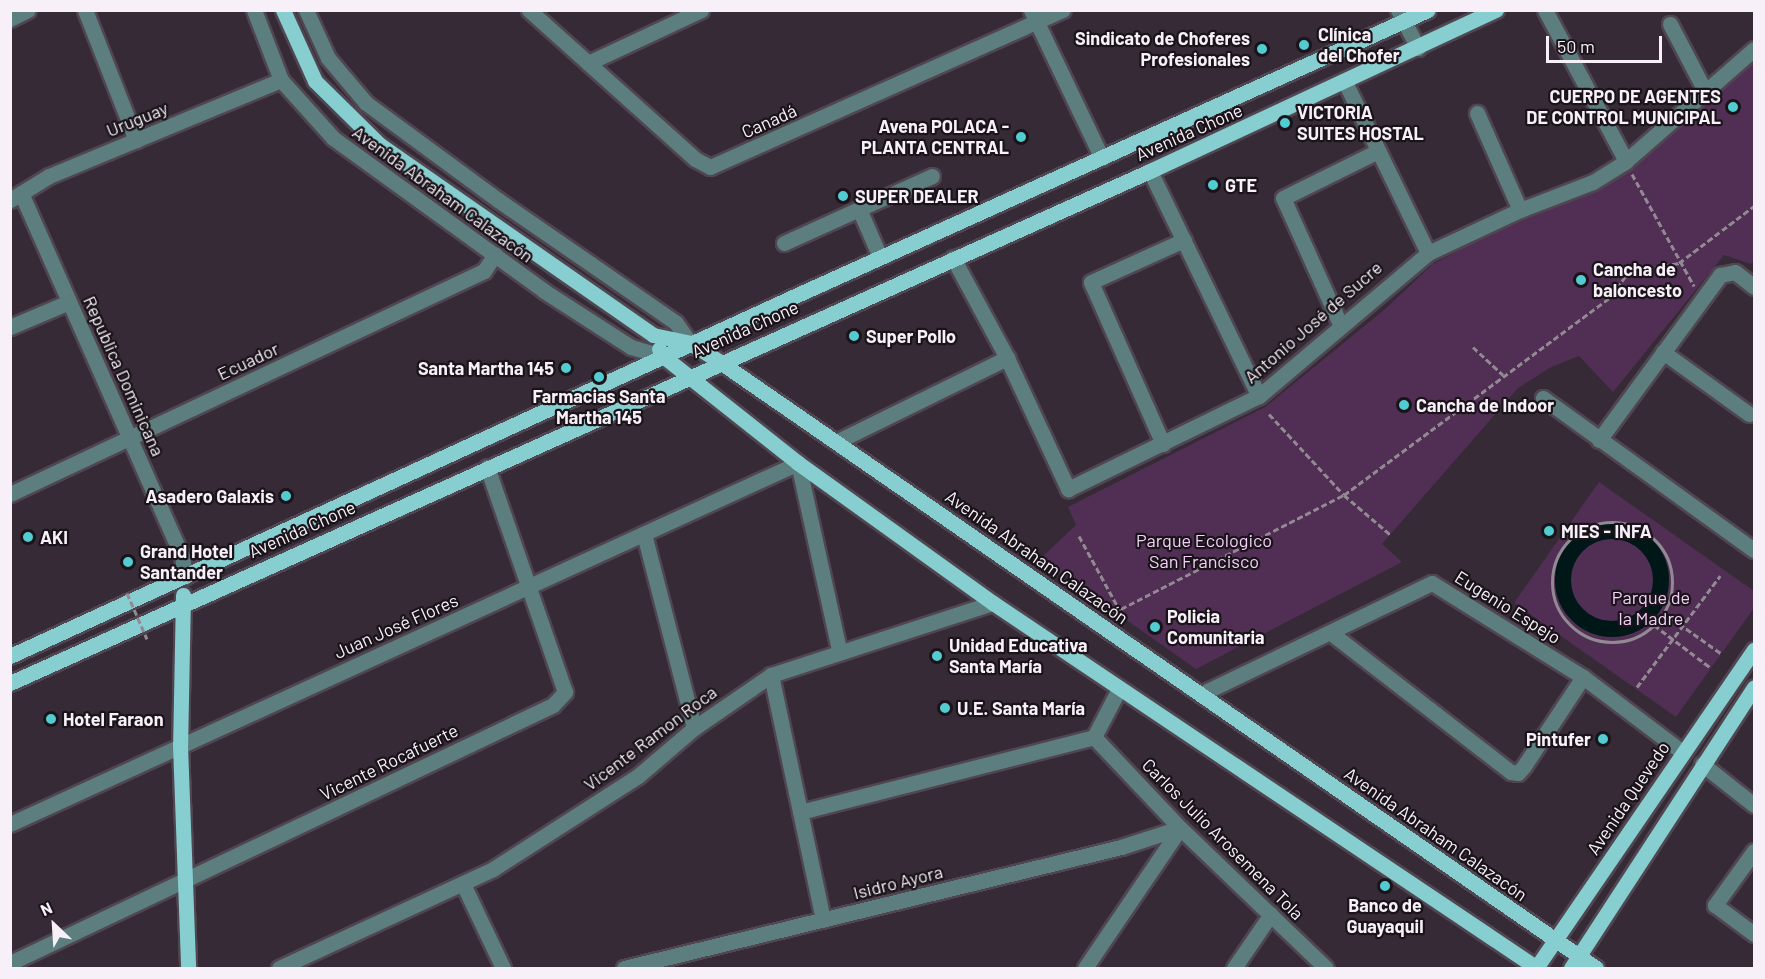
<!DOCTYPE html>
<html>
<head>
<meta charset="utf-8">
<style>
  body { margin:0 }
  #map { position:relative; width:1765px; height:979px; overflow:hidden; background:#352a36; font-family:Barlow,sans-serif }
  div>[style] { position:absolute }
  .green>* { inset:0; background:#512f55 }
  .canal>* { height:16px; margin:-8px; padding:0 8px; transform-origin:8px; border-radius:8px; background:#001718 }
  .canal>.ring { margin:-8px; padding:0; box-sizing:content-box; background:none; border:16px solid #001718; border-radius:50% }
  .path>* { height:3px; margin-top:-1.5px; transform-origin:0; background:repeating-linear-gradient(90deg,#928993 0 6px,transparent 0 9px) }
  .path>.ring { margin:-1.5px; padding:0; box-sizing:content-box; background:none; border:3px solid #928993; border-radius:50% }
  .roads { filter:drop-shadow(2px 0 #504651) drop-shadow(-2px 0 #504651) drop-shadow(0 2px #504651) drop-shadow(0 -2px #504651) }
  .minor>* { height:15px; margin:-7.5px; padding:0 7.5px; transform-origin:7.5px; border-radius:7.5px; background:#5d7e7f }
  .major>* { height:15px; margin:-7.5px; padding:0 7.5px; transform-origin:7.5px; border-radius:7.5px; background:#86ced0 }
  .path-bridge>* { height:3px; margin-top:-1.5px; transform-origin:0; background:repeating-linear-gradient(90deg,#928993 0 6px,transparent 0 9px) }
  .dots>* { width:16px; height:16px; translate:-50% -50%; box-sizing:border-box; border:3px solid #1a141a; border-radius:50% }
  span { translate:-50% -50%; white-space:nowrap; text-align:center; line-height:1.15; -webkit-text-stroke:4.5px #1a141a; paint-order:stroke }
  .poi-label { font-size:18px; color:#f7f0f8; font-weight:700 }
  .left { translate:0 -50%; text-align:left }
  .right { translate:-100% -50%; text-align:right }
  .street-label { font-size:18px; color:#f7f0f8 }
  .park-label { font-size:18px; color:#f4cff8 }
  .frame { position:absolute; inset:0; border:12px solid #f7f0f8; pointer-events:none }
  .north { position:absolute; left:24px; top:895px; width:60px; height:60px; -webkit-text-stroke:4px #1a141a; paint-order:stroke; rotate:335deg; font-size:16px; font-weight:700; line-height:24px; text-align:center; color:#f7f0f8 }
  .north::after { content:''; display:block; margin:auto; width:21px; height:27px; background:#f7f0f8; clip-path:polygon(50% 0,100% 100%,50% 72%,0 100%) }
  .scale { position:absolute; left:1546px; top:36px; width:116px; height:27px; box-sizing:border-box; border:3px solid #f7f0f8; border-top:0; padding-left:8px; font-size:18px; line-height:21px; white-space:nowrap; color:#f7f0f8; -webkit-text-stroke:4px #1a141a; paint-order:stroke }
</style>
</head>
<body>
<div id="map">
  <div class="green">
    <div style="clip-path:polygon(1754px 52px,1754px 260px,1751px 264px,1724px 255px,1613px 392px,1579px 356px,1551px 367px,1518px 388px,1382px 544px,1402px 562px,1196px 669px,1040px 559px,1076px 525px,1068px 507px,1265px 407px,1384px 310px,1433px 264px,1480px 239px,1592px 191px)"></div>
    <div style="clip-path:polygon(1599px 482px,1754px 591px,1754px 608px,1676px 717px,1514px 603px)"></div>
  </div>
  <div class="canal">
    <div class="ring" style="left:1563px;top:531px;width:82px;height:82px"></div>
  </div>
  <div class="path">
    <div style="left:1632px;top:174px;width:128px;rotate:61deg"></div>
    <div style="left:1473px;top:347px;width:41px;rotate:43deg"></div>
    <div style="left:1269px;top:414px;width:110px;rotate:47.2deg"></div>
    <div style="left:1344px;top:495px;width:63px;rotate:40.5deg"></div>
    <div class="ring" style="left:1552px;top:522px;width:117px;height:117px"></div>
    <div style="left:1079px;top:536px;width:85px;rotate:61.3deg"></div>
    <div style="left:1113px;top:613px;width:259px;rotate:-27.1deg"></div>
    <div style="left:1344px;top:495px;width:334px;rotate:-36.6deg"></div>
    <div style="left:1612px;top:296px;width:23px;rotate:-56deg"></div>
    <div style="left:1625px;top:277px;width:14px;rotate:-30deg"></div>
    <div style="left:1637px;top:270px;width:43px;rotate:-9.5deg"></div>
    <div style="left:1679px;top:263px;width:94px;rotate:-37.2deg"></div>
    <div style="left:1664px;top:613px;width:71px;rotate:35.3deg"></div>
    <div style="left:1654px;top:625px;width:71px;rotate:37deg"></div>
    <div style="left:1637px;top:687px;width:139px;rotate:-53.2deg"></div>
  </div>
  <div class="roads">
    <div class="minor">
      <div style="left:85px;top:10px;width:140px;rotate:68.6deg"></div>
      <div style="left:254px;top:10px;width:75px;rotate:68.9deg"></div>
      <div style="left:281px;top:80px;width:78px;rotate:48.1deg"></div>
      <div style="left:333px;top:138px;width:261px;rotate:35.9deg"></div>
      <div style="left:544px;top:291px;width:103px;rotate:32.8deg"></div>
      <div style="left:631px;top:347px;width:33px;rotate:16deg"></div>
      <div style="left:306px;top:10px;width:53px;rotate:65.4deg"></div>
      <div style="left:328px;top:58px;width:59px;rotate:49.8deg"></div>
      <div style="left:366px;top:103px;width:164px;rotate:36.3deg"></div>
      <div style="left:498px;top:200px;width:216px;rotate:34.6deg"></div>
      <div style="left:676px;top:323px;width:24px;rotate:55deg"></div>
      <div style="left:529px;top:10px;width:223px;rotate:41.9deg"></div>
      <div style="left:695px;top:159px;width:17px;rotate:28deg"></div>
      <div style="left:710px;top:167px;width:386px;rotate:-24deg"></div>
      <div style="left:1031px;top:10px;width:164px;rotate:64.4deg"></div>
      <div style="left:1398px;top:10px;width:43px;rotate:62.2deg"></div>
      <div style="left:1545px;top:10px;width:171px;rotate:61.8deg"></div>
      <div style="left:10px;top:19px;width:20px;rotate:-27deg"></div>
      <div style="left:1670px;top:24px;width:76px;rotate:62.4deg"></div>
      <div style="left:588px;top:63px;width:125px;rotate:-25.1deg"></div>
      <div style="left:1345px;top:82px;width:190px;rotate:64.1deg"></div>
      <div style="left:1477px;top:113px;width:106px;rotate:66.1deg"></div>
      <div style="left:1150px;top:171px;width:250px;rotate:64.2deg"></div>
      <div style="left:21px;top:193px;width:397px;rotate:66.1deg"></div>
      <div style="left:182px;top:556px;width:21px;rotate:82deg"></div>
      <div style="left:10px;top:200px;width:46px;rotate:-31.6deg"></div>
      <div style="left:49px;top:176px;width:251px;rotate:-22.5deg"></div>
      <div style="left:784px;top:243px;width:82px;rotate:-24.4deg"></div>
      <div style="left:880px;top:257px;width:52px;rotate:-113.6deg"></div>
      <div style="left:859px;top:209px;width:80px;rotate:-24.3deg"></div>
      <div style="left:953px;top:258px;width:114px;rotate:61.6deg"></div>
      <div style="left:1007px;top:358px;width:145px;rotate:65deg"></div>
      <div style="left:1068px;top:489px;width:212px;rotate:-26deg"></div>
      <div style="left:1259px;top:396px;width:221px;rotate:-40.2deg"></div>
      <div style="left:1428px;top:253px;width:102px;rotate:-25.1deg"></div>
      <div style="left:1520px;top:210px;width:78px;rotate:-21deg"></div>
      <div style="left:1593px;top:182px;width:39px;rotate:-32deg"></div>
      <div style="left:1626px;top:161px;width:170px;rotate:-41.2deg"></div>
      <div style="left:1340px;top:324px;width:138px;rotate:-114.3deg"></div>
      <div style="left:1283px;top:198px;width:106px;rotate:-26.3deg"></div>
      <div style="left:10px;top:327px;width:64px;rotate:-23deg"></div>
      <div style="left:1663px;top:352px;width:106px;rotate:35.8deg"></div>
      <div style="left:1543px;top:398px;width:260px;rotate:35.8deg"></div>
      <div style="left:1599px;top:440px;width:205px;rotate:-53.7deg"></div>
      <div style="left:1720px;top:275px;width:15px;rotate:-11deg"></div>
      <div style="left:1735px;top:272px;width:24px;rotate:38deg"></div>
      <div style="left:836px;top:442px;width:191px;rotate:-26.2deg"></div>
      <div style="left:1163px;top:444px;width:177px;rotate:-114deg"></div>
      <div style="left:1091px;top:282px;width:102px;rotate:-24.3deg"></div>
      <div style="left:10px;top:494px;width:524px;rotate:-25.2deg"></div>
      <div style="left:484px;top:271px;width:20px;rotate:-57deg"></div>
      <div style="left:644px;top:534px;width:200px;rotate:75.5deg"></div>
      <div style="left:1331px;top:633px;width:227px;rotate:37.7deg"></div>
      <div style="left:1511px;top:772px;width:7px;rotate:8deg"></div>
      <div style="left:1518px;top:773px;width:9px;rotate:-49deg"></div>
      <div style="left:1524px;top:766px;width:107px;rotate:-56.5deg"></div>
      <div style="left:771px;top:675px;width:250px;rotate:78deg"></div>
      <div style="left:1201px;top:694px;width:256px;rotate:-25.7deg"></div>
      <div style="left:1432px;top:583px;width:178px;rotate:31.9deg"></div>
      <div style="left:1583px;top:677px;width:124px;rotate:37.1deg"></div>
      <div style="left:1094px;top:737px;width:125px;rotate:46.6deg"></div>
      <div style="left:1180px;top:828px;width:202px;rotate:43.8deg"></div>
      <div style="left:1702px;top:764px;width:66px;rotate:38.3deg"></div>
      <div style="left:800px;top:812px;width:303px;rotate:-14.3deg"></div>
      <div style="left:1094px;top:737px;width:54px;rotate:-62.5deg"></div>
      <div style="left:10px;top:824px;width:867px;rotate:-24.61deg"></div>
      <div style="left:798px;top:463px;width:191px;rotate:77.6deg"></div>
      <div style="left:1754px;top:851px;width:67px;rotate:125.8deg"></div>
      <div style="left:1715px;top:905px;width:49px;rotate:36.6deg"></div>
      <div style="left:463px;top:884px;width:93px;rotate:64.5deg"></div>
      <div style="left:10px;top:963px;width:601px;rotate:-25.41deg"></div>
      <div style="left:553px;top:705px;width:18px;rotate:-47deg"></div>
      <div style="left:565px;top:692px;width:238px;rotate:-109.1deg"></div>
      <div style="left:279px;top:968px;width:236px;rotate:-24.8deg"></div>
      <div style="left:493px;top:869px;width:172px;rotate:-32.7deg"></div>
      <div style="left:638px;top:776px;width:74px;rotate:-40.6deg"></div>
      <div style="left:694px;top:728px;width:93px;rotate:-34.5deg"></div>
      <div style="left:771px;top:675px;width:233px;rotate:-18deg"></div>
      <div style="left:624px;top:968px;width:512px;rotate:-13.68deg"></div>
      <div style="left:1121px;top:847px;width:62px;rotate:-17.9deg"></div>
      <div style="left:1085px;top:968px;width:169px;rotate:-55.8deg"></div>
      <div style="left:1234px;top:968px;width:65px;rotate:-55.6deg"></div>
    </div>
    <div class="major">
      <div style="left:283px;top:10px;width:78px;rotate:65.7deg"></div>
      <div style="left:315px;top:81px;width:91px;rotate:44.6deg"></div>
      <div style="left:380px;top:145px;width:333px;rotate:34.8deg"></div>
      <div style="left:653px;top:335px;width:38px;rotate:12deg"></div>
      <div style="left:690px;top:343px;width:36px;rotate:32deg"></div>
      <div style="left:720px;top:362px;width:1065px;rotate:34.67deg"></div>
      <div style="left:659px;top:349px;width:8px;rotate:60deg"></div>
      <div style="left:663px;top:356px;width:172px;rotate:38.4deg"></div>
      <div style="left:798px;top:463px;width:240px;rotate:35.7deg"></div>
      <div style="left:993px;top:603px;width:655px;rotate:33.86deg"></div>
      <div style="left:183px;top:595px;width:150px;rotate:91.1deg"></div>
      <div style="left:180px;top:745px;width:223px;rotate:87.9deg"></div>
      <div style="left:10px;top:656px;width:866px;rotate:-24.64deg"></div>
      <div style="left:797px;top:295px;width:692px;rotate:-24.31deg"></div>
      <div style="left:10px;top:683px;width:1250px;rotate:-24.19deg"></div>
      <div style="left:1150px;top:171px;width:382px;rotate:-25deg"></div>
      <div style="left:1536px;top:968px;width:386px;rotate:-55.6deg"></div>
      <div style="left:1571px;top:968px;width:335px;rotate:-56.9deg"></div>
    </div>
  </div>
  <div class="path-bridge">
    <div style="left:127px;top:593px;width:50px;rotate:66.5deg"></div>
  </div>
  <div class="dots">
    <div style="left:1304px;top:45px;background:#52ccd0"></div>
    <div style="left:1262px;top:49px;background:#52ccd0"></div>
    <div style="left:1733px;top:107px;background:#52ccd0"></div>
    <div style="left:1285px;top:123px;background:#52ccd0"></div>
    <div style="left:1021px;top:137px;background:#52ccd0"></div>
    <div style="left:1213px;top:185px;background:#52ccd0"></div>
    <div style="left:843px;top:196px;background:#52ccd0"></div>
    <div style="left:1581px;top:280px;background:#52ccd0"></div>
    <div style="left:854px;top:336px;background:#52ccd0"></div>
    <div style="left:566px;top:368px;background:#52ccd0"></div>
    <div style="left:599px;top:377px;background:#52ccd0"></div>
    <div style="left:1404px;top:405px;background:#52ccd0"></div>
    <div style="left:286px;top:496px;background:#52ccd0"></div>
    <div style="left:1549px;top:531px;background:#52ccd0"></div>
    <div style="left:28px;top:537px;background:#52ccd0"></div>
    <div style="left:128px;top:562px;background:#52ccd0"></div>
    <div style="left:1155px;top:627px;background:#52ccd0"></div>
    <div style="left:937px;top:656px;background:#52ccd0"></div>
    <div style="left:945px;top:708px;background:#52ccd0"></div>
    <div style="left:51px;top:719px;background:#52ccd0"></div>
    <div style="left:1603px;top:739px;background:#52ccd0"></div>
    <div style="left:1385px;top:886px;background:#52ccd0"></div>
  </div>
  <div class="poi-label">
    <span class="left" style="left:1318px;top:45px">Clínica<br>del Chofer</span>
    <span class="right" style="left:1250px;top:49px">Sindicato de Choferes<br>Profesionales</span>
    <span class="right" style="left:1721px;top:107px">CUERPO DE AGENTES<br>DE CONTROL MUNICIPAL</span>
    <span class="left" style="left:1297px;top:123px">VICTORIA<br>SUITES HOSTAL</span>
    <span class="right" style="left:1009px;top:137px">Avena POLACA -<br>PLANTA CENTRAL</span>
    <span class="left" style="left:1225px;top:185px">GTE</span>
    <span class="left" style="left:855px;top:196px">SUPER DEALER</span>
    <span class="left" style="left:1593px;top:280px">Cancha de<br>baloncesto</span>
    <span class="left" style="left:866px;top:336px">Super Pollo</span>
    <span class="right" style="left:554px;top:368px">Santa Martha 145</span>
    <span style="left:599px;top:407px">Farmacias Santa<br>Martha 145</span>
    <span class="left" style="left:1416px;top:405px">Cancha de Indoor</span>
    <span class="right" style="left:274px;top:496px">Asadero Galaxis</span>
    <span class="left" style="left:1561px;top:531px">MIES - INFA</span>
    <span class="left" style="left:40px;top:537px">AKI</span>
    <span class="left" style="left:140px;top:562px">Grand Hotel<br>Santander</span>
    <span class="left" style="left:1167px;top:627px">Policia<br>Comunitaria</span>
    <span class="left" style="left:949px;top:656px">Unidad Educativa<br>Santa María</span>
    <span class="left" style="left:957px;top:708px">U.E. Santa María</span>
    <span class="left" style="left:63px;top:719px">Hotel Faraon</span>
    <span class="right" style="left:1591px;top:739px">Pintufer</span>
    <span style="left:1385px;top:916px">Banco de<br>Guayaquil</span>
  </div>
  <div class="street-label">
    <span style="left:137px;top:119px;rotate:-22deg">Uruguay</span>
    <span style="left:769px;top:121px;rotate:-24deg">Canadá</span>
    <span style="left:1189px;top:132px;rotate:-24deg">Avenida Chone</span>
    <span style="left:443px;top:194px;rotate:36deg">Avenida Abraham Calazacón</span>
    <span style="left:1313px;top:322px;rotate:-41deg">Antonio José de Sucre</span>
    <span style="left:745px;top:329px;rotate:-24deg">Avenida Chone</span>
    <span style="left:248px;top:361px;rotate:-25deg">Ecuador</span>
    <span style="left:124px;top:376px;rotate:66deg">Republica Dominicana</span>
    <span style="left:302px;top:529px;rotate:-24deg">Avenida Chone</span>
    <span style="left:1037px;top:557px;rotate:35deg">Avenida Abraham Calazacón</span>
    <span style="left:1508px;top:607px;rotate:32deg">Eugenio Espejo</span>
    <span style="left:396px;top:626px;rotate:-24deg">Juan José Flores</span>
    <span style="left:650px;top:738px;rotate:-37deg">Vicente Ramon Roca</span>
    <span style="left:389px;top:762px;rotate:-26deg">Vicente Rocafuerte</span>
    <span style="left:1628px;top:798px;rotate:-56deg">Avenida Quevedo</span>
    <span style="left:1436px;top:834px;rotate:35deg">Avenida Abraham Calazacón</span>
    <span style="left:1223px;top:839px;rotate:45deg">Carlos Julio Arosemena Tola</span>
    <span style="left:898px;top:882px;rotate:-14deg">Isidro Ayora</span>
  </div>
  <div class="park-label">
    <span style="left:1204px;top:551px">Parque Ecologico<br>San Francisco</span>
    <span style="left:1651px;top:608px">Parque de<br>la Madre</span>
  </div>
  <div class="frame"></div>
  <div class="north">N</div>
  <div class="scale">50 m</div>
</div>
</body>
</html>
